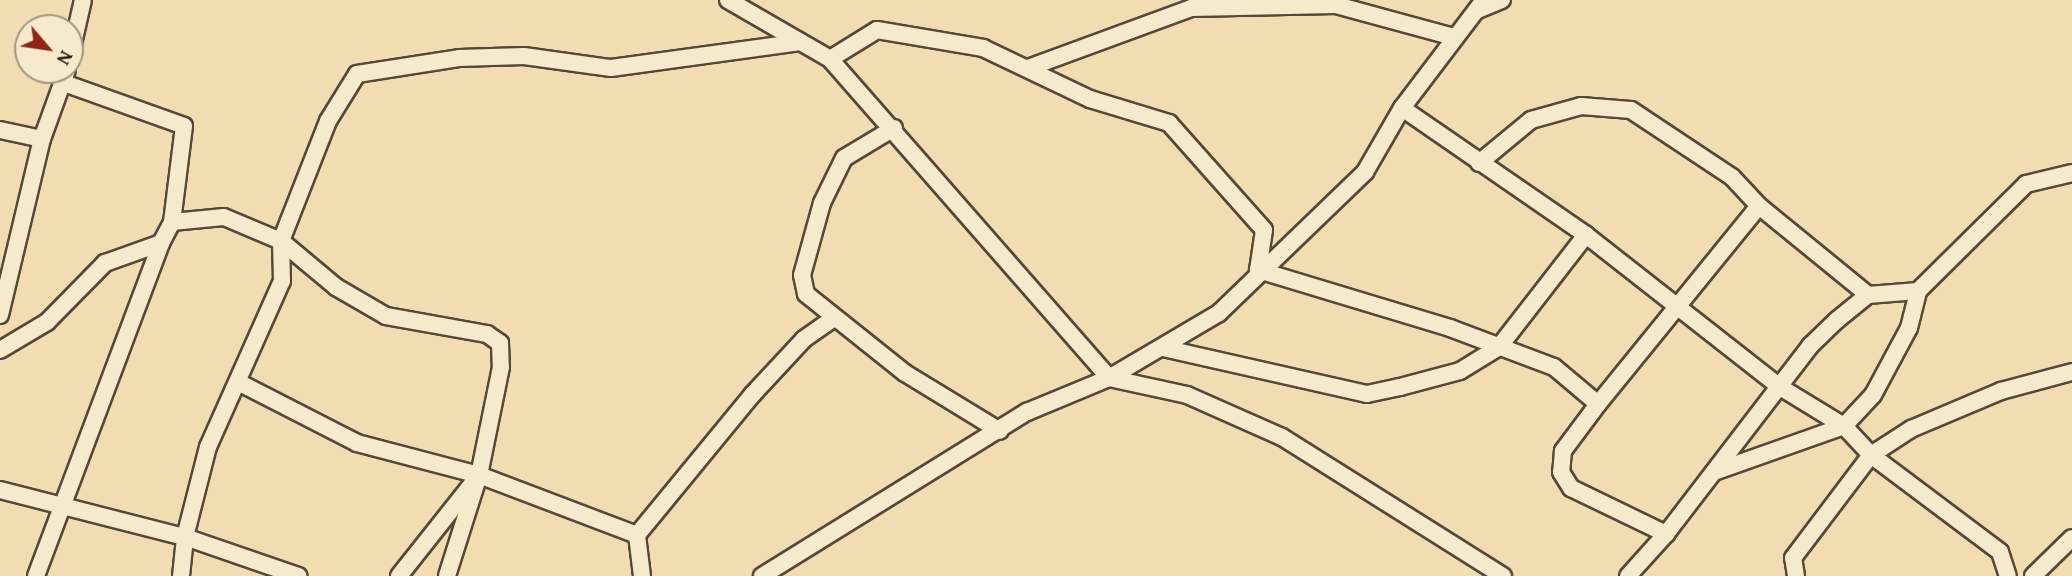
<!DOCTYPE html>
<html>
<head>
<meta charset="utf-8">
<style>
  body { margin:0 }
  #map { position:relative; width:2072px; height:576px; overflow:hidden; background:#f1ddb1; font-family:"Gentium Book Plus",serif }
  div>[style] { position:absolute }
  .roads { filter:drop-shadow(2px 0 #564838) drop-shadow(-2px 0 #564838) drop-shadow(0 2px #564838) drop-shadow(0 -2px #564838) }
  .street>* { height:16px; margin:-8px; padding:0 8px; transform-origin:8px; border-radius:8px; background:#f6e9cc }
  span { translate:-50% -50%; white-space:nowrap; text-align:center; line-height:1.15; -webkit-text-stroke:5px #f6e9cc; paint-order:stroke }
  .north { position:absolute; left:14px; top:14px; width:70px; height:70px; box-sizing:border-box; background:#f6e9cc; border:2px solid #a19581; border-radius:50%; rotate:119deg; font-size:19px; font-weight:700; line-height:28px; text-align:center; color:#221710 }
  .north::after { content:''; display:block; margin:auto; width:24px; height:32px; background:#8f2418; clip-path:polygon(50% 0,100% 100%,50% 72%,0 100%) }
</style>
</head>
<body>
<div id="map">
  <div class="roads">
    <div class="street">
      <div style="left:728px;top:0;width:118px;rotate:30deg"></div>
      <div style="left:830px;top:59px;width:55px;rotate:-31.7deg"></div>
      <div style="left:877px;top:30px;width:108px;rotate:9.6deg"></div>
      <div style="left:983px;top:48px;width:119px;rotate:25.5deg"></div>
      <div style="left:1090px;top:99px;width:83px;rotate:16.9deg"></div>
      <div style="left:1169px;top:123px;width:143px;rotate:48.4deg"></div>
      <div style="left:1264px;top:230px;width:40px;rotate:98.5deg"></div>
      <div style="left:1258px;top:270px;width:201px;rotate:16.8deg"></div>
      <div style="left:1450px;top:328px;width:111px;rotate:20.6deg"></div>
      <div style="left:1554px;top:367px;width:57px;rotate:40.1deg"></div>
      <div style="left:1598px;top:404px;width:255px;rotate:-50.9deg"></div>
      <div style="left:1759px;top:206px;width:141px;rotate:39.2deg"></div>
      <div style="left:1478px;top:10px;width:26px;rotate:-23deg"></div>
      <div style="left:70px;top:57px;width:58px;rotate:-77.2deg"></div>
      <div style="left:830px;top:59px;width:424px;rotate:48.8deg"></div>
      <div style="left:1109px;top:378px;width:80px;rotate:12.3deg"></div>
      <div style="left:1187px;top:395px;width:104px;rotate:23.9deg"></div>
      <div style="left:1282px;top:437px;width:261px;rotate:32.2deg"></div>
      <div style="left:1028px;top:68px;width:174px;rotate:-20.2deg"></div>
      <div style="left:1191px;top:8px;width:145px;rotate:-1.2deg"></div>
      <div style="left:1336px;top:5px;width:122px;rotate:15.2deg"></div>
      <div style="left:64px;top:83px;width:127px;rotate:19.7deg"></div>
      <div style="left:184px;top:126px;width:97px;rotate:97.1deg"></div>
      <div style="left:1402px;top:108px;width:224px;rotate:34.6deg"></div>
      <div style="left:1586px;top:235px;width:246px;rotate:38.1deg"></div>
      <div style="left:1780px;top:387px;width:75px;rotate:31.4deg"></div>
      <div style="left:1844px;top:426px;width:40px;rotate:47deg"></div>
      <div style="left:1871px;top:455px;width:161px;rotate:36.9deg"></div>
      <div style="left:2000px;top:552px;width:25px;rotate:72deg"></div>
      <div style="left:894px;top:128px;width:58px;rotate:149deg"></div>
      <div style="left:844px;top:158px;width:50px;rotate:116.1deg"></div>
      <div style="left:822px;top:203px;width:75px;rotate:105.5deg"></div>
      <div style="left:802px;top:275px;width:19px;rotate:78deg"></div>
      <div style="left:806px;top:294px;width:127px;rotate:38.6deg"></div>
      <div style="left:905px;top:373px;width:111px;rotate:31.4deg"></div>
      <div style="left:0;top:130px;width:43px;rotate:12.1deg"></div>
      <div style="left:42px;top:139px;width:73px;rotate:-70.1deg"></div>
      <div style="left:1479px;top:163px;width:67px;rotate:-39.6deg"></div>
      <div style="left:1531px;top:120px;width:52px;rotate:-15.6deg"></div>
      <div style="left:1581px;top:106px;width:50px;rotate:4.6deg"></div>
      <div style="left:1631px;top:110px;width:121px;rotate:33.6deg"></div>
      <div style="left:1732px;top:177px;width:40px;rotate:47deg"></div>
      <div style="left:0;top:315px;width:181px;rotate:-76.6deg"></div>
      <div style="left:1163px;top:348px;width:209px;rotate:12.7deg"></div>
      <div style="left:1367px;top:394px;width:34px;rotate:-12deg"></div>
      <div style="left:1400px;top:387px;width:62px;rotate:-14.9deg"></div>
      <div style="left:1460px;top:371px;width:46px;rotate:-31.6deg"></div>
      <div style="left:1499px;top:347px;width:142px;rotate:-52.2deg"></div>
      <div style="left:0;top:350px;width:55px;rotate:-30.8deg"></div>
      <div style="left:47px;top:322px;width:83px;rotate:-45.5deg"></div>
      <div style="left:105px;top:263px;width:59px;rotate:-19.7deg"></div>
      <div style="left:240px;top:383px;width:131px;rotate:27.1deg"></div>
      <div style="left:357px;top:443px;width:126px;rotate:14.7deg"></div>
      <div style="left:1598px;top:404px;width:59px;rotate:126.7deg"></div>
      <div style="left:1563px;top:451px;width:21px;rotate:95deg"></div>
      <div style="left:1561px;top:472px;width:19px;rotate:58deg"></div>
      <div style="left:1571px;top:488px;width:106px;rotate:25.8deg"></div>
      <div style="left:1714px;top:472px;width:138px;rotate:-19.5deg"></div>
      <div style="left:1844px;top:426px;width:42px;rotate:-46.9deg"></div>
      <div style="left:1873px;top:395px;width:76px;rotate:-61.8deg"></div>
      <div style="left:1909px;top:328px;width:38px;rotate:-76deg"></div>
      <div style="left:0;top:490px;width:191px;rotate:14.3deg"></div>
      <div style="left:185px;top:537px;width:120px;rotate:19deg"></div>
      <div style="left:36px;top:576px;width:356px;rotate:-69.4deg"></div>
      <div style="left:161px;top:243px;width:24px;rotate:-62deg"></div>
      <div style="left:172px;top:222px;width:52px;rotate:-5.5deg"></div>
      <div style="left:224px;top:217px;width:62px;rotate:22.8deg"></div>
      <div style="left:281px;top:241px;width:72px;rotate:39.9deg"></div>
      <div style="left:336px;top:287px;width:58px;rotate:30.1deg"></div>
      <div style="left:386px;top:316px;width:103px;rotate:10.1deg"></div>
      <div style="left:487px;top:334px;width:16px;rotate:35deg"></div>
      <div style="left:500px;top:343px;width:24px;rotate:88deg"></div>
      <div style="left:501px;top:367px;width:110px;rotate:101.5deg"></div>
      <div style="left:479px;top:475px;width:106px;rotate:107.6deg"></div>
      <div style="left:181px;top:576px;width:39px;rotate:-84deg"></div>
      <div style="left:185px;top:537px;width:93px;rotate:-75.7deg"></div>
      <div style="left:208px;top:447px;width:182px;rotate:-66deg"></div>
      <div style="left:282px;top:281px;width:40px;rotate:-91.4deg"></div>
      <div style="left:281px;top:241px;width:129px;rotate:-68.6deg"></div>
      <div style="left:328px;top:121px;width:55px;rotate:-58.3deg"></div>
      <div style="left:357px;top:74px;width:103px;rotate:-8.9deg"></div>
      <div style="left:459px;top:58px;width:65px;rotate:-1.8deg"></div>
      <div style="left:524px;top:56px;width:88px;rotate:7.9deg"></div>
      <div style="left:611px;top:68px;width:191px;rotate:-7.8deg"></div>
      <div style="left:399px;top:576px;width:129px;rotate:-51.6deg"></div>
      <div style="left:479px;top:475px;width:169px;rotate:20.8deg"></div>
      <div style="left:642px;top:576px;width:41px;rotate:-97deg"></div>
      <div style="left:637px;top:535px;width:181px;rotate:-50.6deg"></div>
      <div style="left:752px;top:395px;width:76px;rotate:-47.1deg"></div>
      <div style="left:804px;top:339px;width:35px;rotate:-35deg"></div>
      <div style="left:762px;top:576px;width:312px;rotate:-31.8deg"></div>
      <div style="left:1027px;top:412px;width:89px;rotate:-22.5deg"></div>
      <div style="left:1109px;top:378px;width:128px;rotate:-30.6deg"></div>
      <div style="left:1219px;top:313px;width:203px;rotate:-44deg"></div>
      <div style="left:1365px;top:172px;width:74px;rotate:-60deg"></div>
      <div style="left:1402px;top:108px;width:136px;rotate:-52.8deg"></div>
      <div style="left:1628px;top:576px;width:57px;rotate:-47.9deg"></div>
      <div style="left:1666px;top:534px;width:237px;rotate:-52.5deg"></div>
      <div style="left:1810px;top:346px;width:37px;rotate:-44deg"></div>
      <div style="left:1837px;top:320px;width:40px;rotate:-39deg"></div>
      <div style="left:1868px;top:295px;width:50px;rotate:-4.6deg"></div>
      <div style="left:1918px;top:291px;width:152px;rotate:-44.7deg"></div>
      <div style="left:2026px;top:184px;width:47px;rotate:-13.4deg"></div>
      <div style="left:1796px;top:576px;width:18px;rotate:-99deg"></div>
      <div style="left:1793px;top:558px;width:129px;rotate:-52.9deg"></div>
      <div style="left:1871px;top:455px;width:48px;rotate:-33deg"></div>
      <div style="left:1911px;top:429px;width:98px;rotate:-22.9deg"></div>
      <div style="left:2001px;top:391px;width:73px;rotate:-15deg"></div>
      <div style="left:2033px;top:576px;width:54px;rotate:-44.3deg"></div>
    </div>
  </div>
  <div class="north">N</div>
</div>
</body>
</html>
